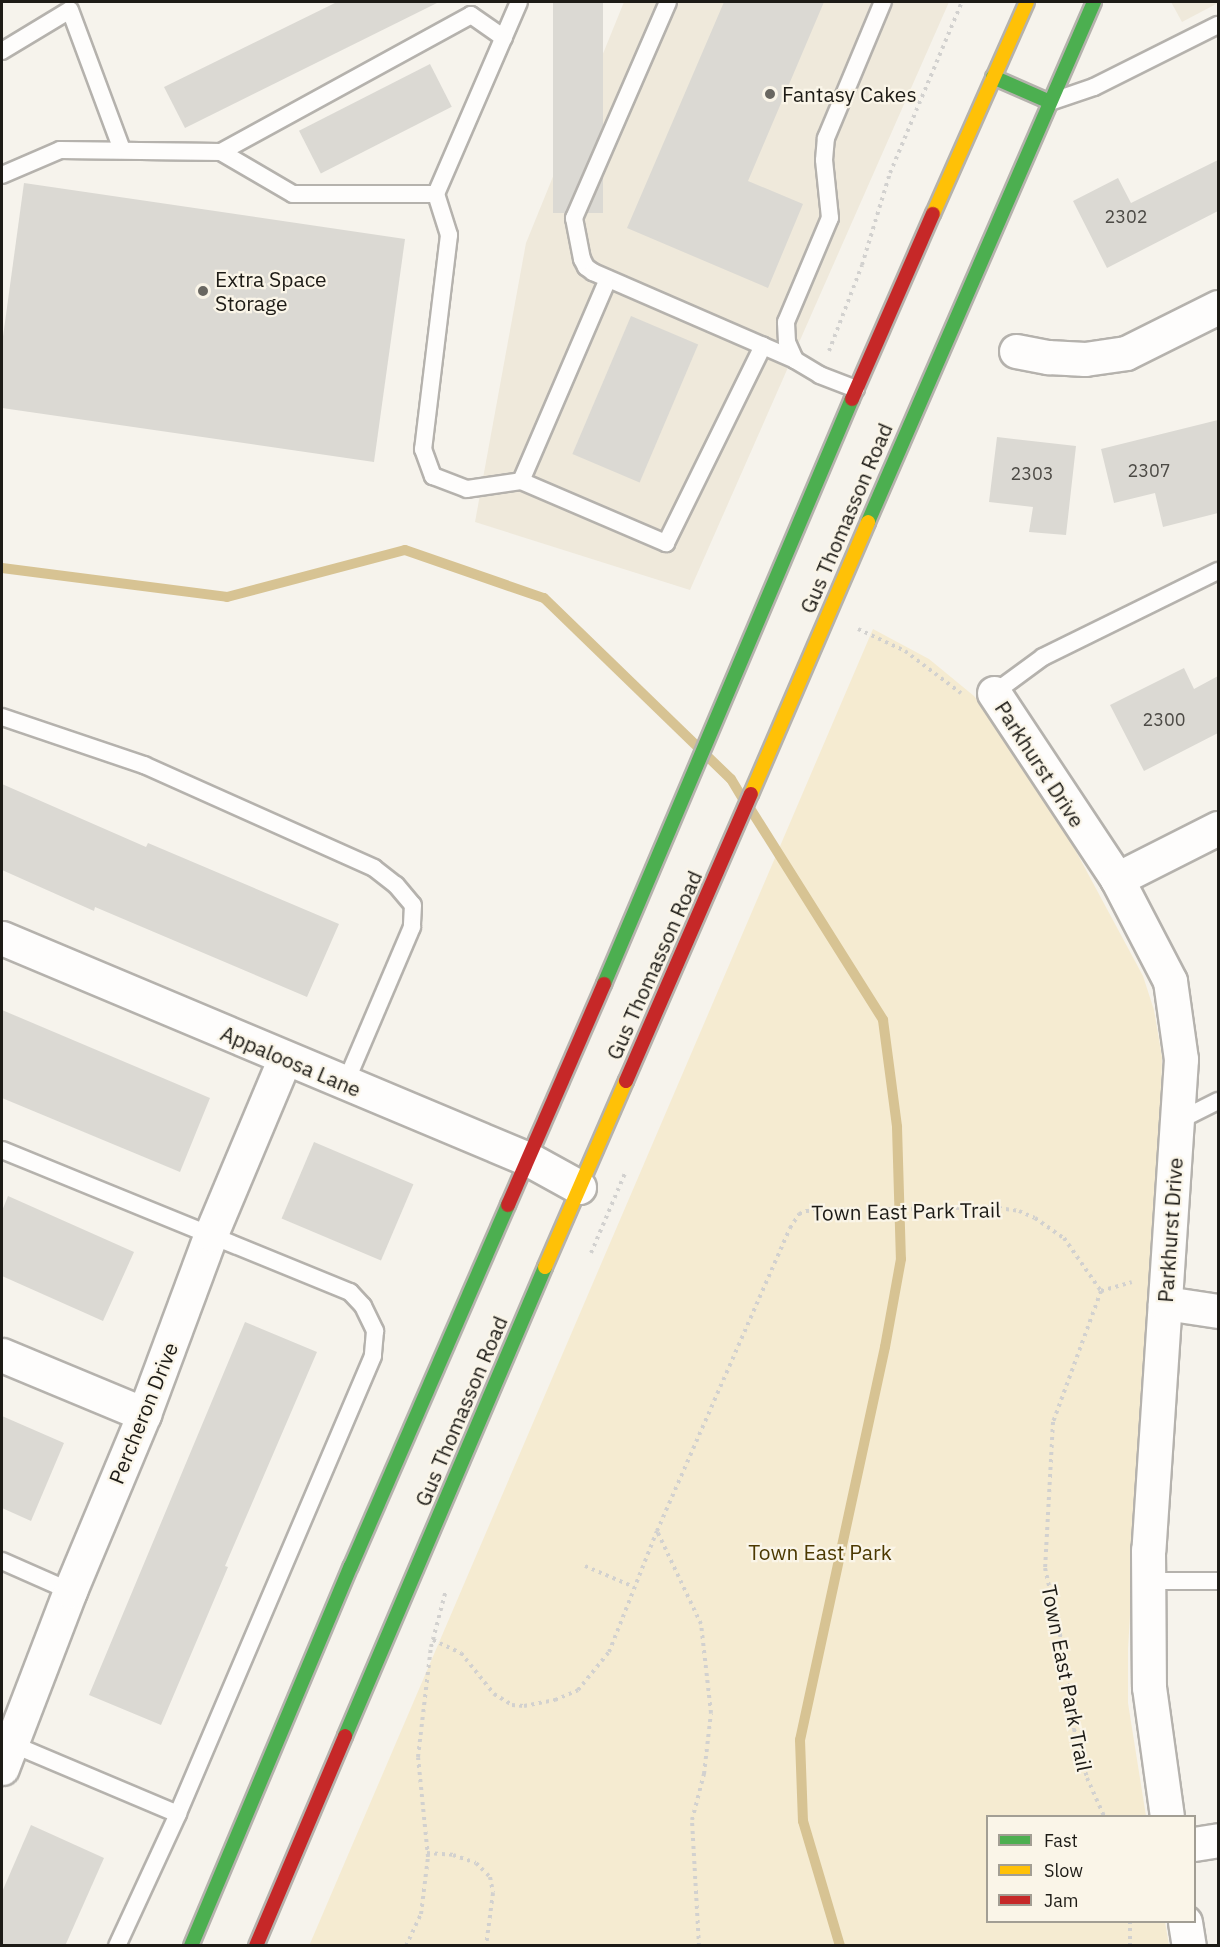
<!DOCTYPE html>
<html>
<head>
<meta charset="utf-8">
<style>
  body { margin:0 }
  #map { position:relative; width:1220px; height:1947px; overflow:hidden; background:#f6f3ec; font-family:"IBM Plex Sans",sans-serif }
  div>[style] { position:absolute }
  .built>* { inset:0; background:#efe9db }
  .green>* { inset:0; background:#f5ebd1 }
  .stream>* { height:10px; margin:-5px; padding:0 5px; transform-origin:5px; border-radius:5px; background:#d7c393 }
  .building>* { inset:0; background:#dbd9d3; transform-origin:0 0 }
  .path>* { height:4px; margin-top:-2px; transform-origin:0; background:repeating-linear-gradient(90deg,#d2d1cf 0 3px,transparent 0 7.5px) }
  .roads { filter:drop-shadow(2px 0 #b5b2ad) drop-shadow(-2px 0 #b5b2ad) drop-shadow(0 2px #b5b2ad) drop-shadow(0 -2px #b5b2ad) }
  .lane>* { height:16px; margin:-8px; padding:0 8px; transform-origin:8px; border-radius:8px; background:#fefdfc }
  .street>* { height:33px; margin:-16.5px; padding:0 16.5px; transform-origin:16.5px; border-radius:16.5px; background:#fefdfc }
  .fast>* { height:14px; margin:-7px; padding:0 7px; transform-origin:7px; border-radius:7px; background:#4caf50 }
  .slow>* { height:14px; margin:-7px; padding:0 7px; transform-origin:7px; border-radius:7px; background:#ffc107 }
  .jam>* { height:14px; margin:-7px; padding:0 7px; transform-origin:7px; border-radius:7px; background:#c62828 }
  .dots>* { width:16px; height:16px; translate:-50% -50%; box-sizing:border-box; border:3px solid #faf5e8; border-radius:50% }
  span { translate:-50% -50%; white-space:nowrap; text-align:center; line-height:1.15; -webkit-text-stroke:4.5px #faf5e8; paint-order:stroke }
  .number-label { font-size:18px; color:#4c4a45 }
  .number-label span { -webkit-text-stroke-width:0 }
  .poi-label { font-size:21px; color:#1d1b16 }
  .left { translate:0 -50%; text-align:left }
  .street-label { font-size:21px; color:#1d1b16 }
  .park-label { font-size:21px; color:#4c3901 }
  .frame { position:absolute; inset:0; border:3px solid #1d1b16; pointer-events:none }
  .legend { position:absolute; left:986px; top:1815px; width:210px; height:108px; box-sizing:border-box; background:#faf5e8; border:2px solid #a29e94; margin:0; padding:8px 10px; list-style:none; font-size:18px; color:#1d1b16 }
  .legend li { display:flex; align-items:center; gap:12px; height:30px }
  .legend b { width:30px; border:2px solid #a29e94 }
</style>
</head>
<body>
<div id="map">
  <div class="built">
    <div style="clip-path:polygon(624px 2px,949px 2px,690px 590px,475px 522px,526px 243px)"></div>
    <div style="clip-path:polygon(1171px 2px,1218px 2px,1218px 3px,1182px 22px)"></div>
  </div>
  <div class="green">
    <div style="clip-path:polygon(873px 629px,929px 659px,974px 696px,1009px 737px,1043px 790px,1143px 976px,1154px 1010px,1162px 1057px,1161px 1104px,1128px 1649px,1128px 1703px,1146px 1816px,988px 1816px,988px 1922px,1165px 1922px,1169px 1945px,309px 1946px)"></div>
  </div>
  <div class="stream">
    <div style="left:2px;top:568px;width:227px;rotate:7.3deg"></div>
    <div style="left:227px;top:597px;width:184px;rotate:-14.8deg"></div>
    <div style="left:405px;top:550px;width:147px;rotate:19.1deg"></div>
    <div style="left:544px;top:598px;width:260px;rotate:44.1deg"></div>
    <div style="left:731px;top:779px;width:21px;rotate:59deg"></div>
    <div style="left:751px;top:810px;width:248px;rotate:57.8deg"></div>
    <div style="left:883px;top:1020px;width:108px;rotate:82.5deg"></div>
    <div style="left:897px;top:1127px;width:132px;rotate:88.3deg"></div>
    <div style="left:901px;top:1259px;width:89px;rotate:100.3deg"></div>
    <div style="left:885px;top:1347px;width:402px;rotate:102.2deg"></div>
    <div style="left:800px;top:1740px;width:81px;rotate:87.9deg"></div>
    <div style="left:803px;top:1821px;width:130px;rotate:73.5deg"></div>
  </div>
  <div class="building">
    <div style="clip-path:polygon(337px 2px,439px 2px,185px 128px,164px 87px)"></div>
    <div style="left:553px;top:2px;width:50px;height:211px"></div>
    <div style="clip-path:polygon(724px 2px,824px 2px,748px 181px,803px 204px,768px 288px,627px 228px)"></div>
    <div style="left:430px;top:64px;width:48px;height:147px;rotate:63deg"></div>
    <div style="clip-path:polygon(1218px 160px,1218px 211px,1107px 268px,1073px 201px,1118px 178px,1131px 203px)"></div>
    <div style="clip-path:polygon(24px 183px,405px 239px,374px 462px,2px 408px,2px 344px)"></div>
    <div style="left:631px;top:316px;width:73px;height:150px;rotate:23deg"></div>
    <div style="clip-path:polygon(1218px 420px,1218px 513px,1163px 527px,1155px 493px,1114px 503px,1101px 449px)"></div>
    <div style="clip-path:polygon(997px 437px,1076px 446px,1066px 535px,1029px 532px,1033px 507px,989px 502px)"></div>
    <div style="clip-path:polygon(1184px 668px,1194px 689px,1218px 676px,1218px 733px,1144px 771px,1110px 705px)"></div>
    <div style="clip-path:polygon(2px 784px,146px 847px,148px 843px,339px 924px,307px 997px,95px 907px,94px 911px,2px 870px)"></div>
    <div style="clip-path:polygon(2px 1010px,210px 1098px,180px 1172px,2px 1098px)"></div>
    <div style="left:314px;top:1142px;width:108px;height:83px;rotate:23deg"></div>
    <div style="clip-path:polygon(8px 1196px,134px 1252px,103px 1321px,2px 1276px,2px 1211px)"></div>
    <div style="clip-path:polygon(245px 1322px,317px 1352px,225px 1566px,228px 1567px,161px 1725px,89px 1695px)"></div>
    <div style="clip-path:polygon(2px 1416px,64px 1443px,31px 1521px,2px 1508px)"></div>
    <div style="clip-path:polygon(31px 1825px,104px 1858px,65px 1946px,2px 1946px,2px 1892px)"></div>
  </div>
  <div class="path">
    <div style="left:829px;top:351px;width:92px;rotate:-69deg"></div>
    <div style="left:862px;top:265px;width:96px;rotate:-73.1deg"></div>
    <div style="left:890px;top:173px;width:186px;rotate:-67.2deg"></div>
    <div style="left:858px;top:629px;width:52px;rotate:25.1deg"></div>
    <div style="left:905px;top:651px;width:70px;rotate:36.9deg"></div>
    <div style="left:591px;top:1253px;width:89px;rotate:-66.9deg"></div>
    <div style="left:1101px;top:1291px;width:32px;rotate:-16deg"></div>
    <div style="left:585px;top:1566px;width:53px;rotate:23.2deg"></div>
    <div style="left:433px;top:1640px;width:31px;rotate:25deg"></div>
    <div style="left:461px;top:1653px;width:53px;rotate:51.2deg"></div>
    <div style="left:494px;top:1694px;width:21px;rotate:31deg"></div>
    <div style="left:512px;top:1705px;width:12px;rotate:5deg"></div>
    <div style="left:524px;top:1706px;width:32px;rotate:-11deg"></div>
    <div style="left:555px;top:1700px;width:25px;rotate:-23deg"></div>
    <div style="left:578px;top:1690px;width:49px;rotate:-50.8deg"></div>
    <div style="left:609px;top:1652px;width:130px;rotate:-68.4deg"></div>
    <div style="left:427px;top:1853px;width:26px;rotate:4deg"></div>
    <div style="left:453px;top:1855px;width:24px;rotate:19deg"></div>
    <div style="left:476px;top:1863px;width:20px;rotate:45deg"></div>
    <div style="left:490px;top:1877px;width:16px;rotate:79deg"></div>
    <div style="left:493px;top:1893px;width:53px;rotate:97.5deg"></div>
    <div style="left:406px;top:1946px;width:35px;rotate:-65deg"></div>
    <div style="left:421px;top:1914px;width:57px;rotate:-83deg"></div>
    <div style="left:428px;top:1857px;width:100px;rotate:-95.7deg"></div>
    <div style="left:418px;top:1757px;width:111px;rotate:-83.3deg"></div>
    <div style="left:431px;top:1647px;width:59px;rotate:-75.3deg"></div>
    <div style="left:699px;top:1946px;width:126px;rotate:-93.2deg"></div>
    <div style="left:692px;top:1820px;width:48px;rotate:-75.4deg"></div>
    <div style="left:704px;top:1774px;width:61px;rotate:-83.5deg"></div>
    <div style="left:711px;top:1713px;width:90px;rotate:-96.4deg"></div>
    <div style="left:701px;top:1624px;width:103px;rotate:-115.3deg"></div>
    <div style="left:657px;top:1531px;width:331px;rotate:-66.3deg"></div>
    <div style="left:790px;top:1228px;width:17px;rotate:-57deg"></div>
    <div style="left:799px;top:1214px;width:8px;rotate:-23deg"></div>
    <div style="left:806px;top:1211px;width:185px;rotate:-1.2deg"></div>
    <div style="left:991px;top:1207px;width:28px;rotate:8deg"></div>
    <div style="left:1019px;top:1211px;width:17px;rotate:24deg"></div>
    <div style="left:1035px;top:1218px;width:35px;rotate:35deg"></div>
    <div style="left:1064px;top:1238px;width:65px;rotate:55.1deg"></div>
    <div style="left:1101px;top:1291px;width:140px;rotate:110.1deg"></div>
    <div style="left:1053px;top:1422px;width:146px;rotate:93.1deg"></div>
    <div style="left:1045px;top:1568px;width:73px;rotate:77.3deg"></div>
    <div style="left:1061px;top:1639px;width:91px;rotate:81.8deg"></div>
    <div style="left:1074px;top:1729px;width:51px;rotate:75.1deg"></div>
    <div style="left:1087px;top:1778px;width:42px;rotate:65.9deg"></div>
    <div style="left:1130px;top:1946px;width:24px;rotate:-90deg"></div>
  </div>
  <div class="roads">
    <div class="lane">
      <div style="left:519px;top:2px;width:209px;rotate:113.4deg"></div>
      <div style="left:436px;top:194px;width:43px;rotate:72.4deg"></div>
      <div style="left:449px;top:235px;width:216px;rotate:96.9deg"></div>
      <div style="left:423px;top:449px;width:29px;rotate:70deg"></div>
      <div style="left:433px;top:476px;width:36px;rotate:21deg"></div>
      <div style="left:467px;top:489px;width:55px;rotate:-8.4deg"></div>
      <div style="left:668px;top:2px;width:236px;rotate:113.5deg"></div>
      <div style="left:574px;top:218px;width:42px;rotate:79deg"></div>
      <div style="left:582px;top:259px;width:9px;rotate:63deg"></div>
      <div style="left:586px;top:267px;width:9px;rotate:36deg"></div>
      <div style="left:593px;top:272px;width:220px;rotate:23.5deg"></div>
      <div style="left:2px;top:51px;width:79px;rotate:-31.1deg"></div>
      <div style="left:70px;top:10px;width:149px;rotate:69.6deg"></div>
      <div style="left:1050px;top:102px;width:46px;rotate:-18.8deg"></div>
      <div style="left:1094px;top:87px;width:139px;rotate:-26.6deg"></div>
      <div style="left:221px;top:152px;width:83px;rotate:30.3deg"></div>
      <div style="left:293px;top:194px;width:143px"></div>
      <div style="left:2px;top:175px;width:63px;rotate:-23.3deg"></div>
      <div style="left:60px;top:150px;width:161px;rotate:0.7deg"></div>
      <div style="left:221px;top:152px;width:285px;rotate:-28.7deg"></div>
      <div style="left:471px;top:15px;width:40px;rotate:34.9deg"></div>
      <div style="left:608px;top:279px;width:220px;rotate:113.3deg"></div>
      <div style="left:521px;top:481px;width:158px;rotate:23.2deg"></div>
      <div style="left:666px;top:543px;width:220px;rotate:-63.8deg"></div>
      <div style="left:856px;top:389px;width:39px;rotate:-159deg"></div>
      <div style="left:820px;top:375px;width:29px;rotate:-149deg"></div>
      <div style="left:795px;top:360px;width:20px;rotate:-114deg"></div>
      <div style="left:787px;top:342px;width:20px;rotate:-93deg"></div>
      <div style="left:786px;top:322px;width:113px;rotate:-67.1deg"></div>
      <div style="left:830px;top:218px;width:58px;rotate:-95.9deg"></div>
      <div style="left:824px;top:160px;width:22px;rotate:-85deg"></div>
      <div style="left:826px;top:138px;width:147px;rotate:-67.3deg"></div>
      <div style="left:994px;top:693px;width:61px;rotate:-36.3deg"></div>
      <div style="left:1043px;top:657px;width:195px;rotate:-26.2deg"></div>
      <div style="left:2px;top:717px;width:150px;rotate:18.7deg"></div>
      <div style="left:144px;top:765px;width:252px;rotate:24.1deg"></div>
      <div style="left:374px;top:868px;width:28px;rotate:38deg"></div>
      <div style="left:396px;top:885px;width:26px;rotate:50deg"></div>
      <div style="left:413px;top:905px;width:22px;rotate:93deg"></div>
      <div style="left:412px;top:927px;width:171px;rotate:113.1deg"></div>
      <div style="left:1176px;top:1122px;width:47px;rotate:-26.6deg"></div>
      <div style="left:2px;top:1150px;width:376px;rotate:22.2deg"></div>
      <div style="left:350px;top:1292px;width:19px;rotate:47deg"></div>
      <div style="left:363px;top:1306px;width:28px;rotate:64deg"></div>
      <div style="left:375px;top:1331px;width:25px;rotate:95deg"></div>
      <div style="left:373px;top:1356px;width:498px;rotate:113.1deg"></div>
      <div style="left:178px;top:1814px;width:145px;rotate:114.8deg"></div>
      <div style="left:2px;top:1561px;width:74px;rotate:23.8deg"></div>
      <div style="left:1148px;top:1581px;width:70px"></div>
      <div style="left:12px;top:1744px;width:180px;rotate:22.9deg"></div>
    </div>
    <div class="street">
      <div style="left:1016px;top:351px;width:33px;rotate:11deg"></div>
      <div style="left:1048px;top:357px;width:37px;rotate:3deg"></div>
      <div style="left:1085px;top:359px;width:41px;rotate:-8.3deg"></div>
      <div style="left:1126px;top:353px;width:103px;rotate:-26.6deg"></div>
      <div style="left:994px;top:693px;width:223px;rotate:56.5deg"></div>
      <div style="left:1117px;top:879px;width:115px;rotate:62.5deg"></div>
      <div style="left:1170px;top:981px;width:79px;rotate:82deg"></div>
      <div style="left:1181px;top:1059px;width:492px;rotate:93.8deg"></div>
      <div style="left:1148px;top:1550px;width:137px;rotate:89.6deg"></div>
      <div style="left:1149px;top:1687px;width:130px;rotate:82.1deg"></div>
      <div style="left:1117px;top:879px;width:113px;rotate:-26.8deg"></div>
      <div style="left:2px;top:938px;width:573px;rotate:22.8deg"></div>
      <div style="left:530px;top:1160px;width:56px;rotate:28.9deg"></div>
      <div style="left:1165px;top:1303px;width:54px;rotate:8.6deg"></div>
      <div style="left:2px;top:1355px;width:154px;rotate:22.6deg"></div>
      <div style="left:2px;top:1768px;width:190px;rotate:-69deg"></div>
      <div style="left:70px;top:1591px;width:192px;rotate:-67.3deg"></div>
      <div style="left:144px;top:1414px;width:192px;rotate:-69.6deg"></div>
      <div style="left:211px;top:1234px;width:191px;rotate:-67.2deg"></div>
      <div style="left:1194px;top:1844px;width:24px;rotate:-9deg"></div>
      <div style="left:1185px;top:1922px;width:24px;rotate:81deg"></div>
    </div>
    <div class="fast">
      <div style="left:993px;top:77px;width:62px;rotate:23.7deg"></div>
      <div style="left:868px;top:522px;width:567px;rotate:-66.51deg"></div>
      <div style="left:604px;top:984px;width:635px;rotate:-67.03deg"></div>
      <div style="left:345px;top:1736px;width:510px;rotate:-66.9deg"></div>
      <div style="left:191px;top:1946px;width:412px;rotate:-67.2deg"></div>
      <div style="left:351px;top:1566px;width:394px;rotate:-66.5deg"></div>
    </div>
    <div class="slow">
      <div style="left:933px;top:214px;width:232px;rotate:-66.1deg"></div>
      <div style="left:751px;top:794px;width:296px;rotate:-66.7deg"></div>
      <div style="left:545px;top:1267px;width:203px;rotate:-66.5deg"></div>
    </div>
    <div class="jam">
      <div style="left:852px;top:399px;width:202px;rotate:-66.4deg"></div>
      <div style="left:626px;top:1081px;width:313px;rotate:-66.5deg"></div>
      <div style="left:508px;top:1205px;width:241px;rotate:-66.5deg"></div>
      <div style="left:256px;top:1946px;width:228px;rotate:-67deg"></div>
    </div>
  </div>
  <div class="dots">
    <div style="left:770px;top:94px;background:#696761"></div>
    <div style="left:203px;top:291px;background:#696761"></div>
  </div>
  <div class="number-label">
    <span style="left:1126px;top:217px">2302</span>
    <span style="left:1149px;top:471px">2307</span>
    <span style="left:1032px;top:474px">2303</span>
    <span style="left:1164px;top:720px">2300</span>
  </div>
  <div class="poi-label">
    <span class="left" style="left:782px;top:94px">Fantasy Cakes</span>
    <span class="left" style="left:215px;top:291px">Extra Space<br>Storage</span>
  </div>
  <div class="street-label">
    <span style="left:846px;top:518px;rotate:-67deg">Gus Thomasson Road</span>
    <span style="left:1040px;top:764px;rotate:57deg">Parkhurst Drive</span>
    <span style="left:654px;top:965px;rotate:-66deg">Gus Thomasson Road</span>
    <span style="left:291px;top:1061px;rotate:23deg">Appaloosa Lane</span>
    <span style="left:906px;top:1211px;rotate:-1deg">Town East Park Trail</span>
    <span style="left:1170px;top:1230px;rotate:-86deg">Parkhurst Drive</span>
    <span style="left:461px;top:1411px;rotate:-67deg">Gus Thomasson Road</span>
    <span style="left:143px;top:1413px;rotate:-68deg">Percheron Drive</span>
    <span style="left:1067px;top:1678px;rotate:79deg">Town East Park Trail</span>
  </div>
  <div class="park-label">
    <span style="left:820px;top:1552px">Town East Park</span>
  </div>
  <div class="frame"></div>
  <ul class="legend">
  <li><b style="height:8px;background:#4caf50"></b>Fast</li>
  <li><b style="height:8px;background:#ffc107"></b>Slow</li>
  <li><b style="height:8px;background:#c62828"></b>Jam</li>
  </ul>
</div>
</body>
</html>
